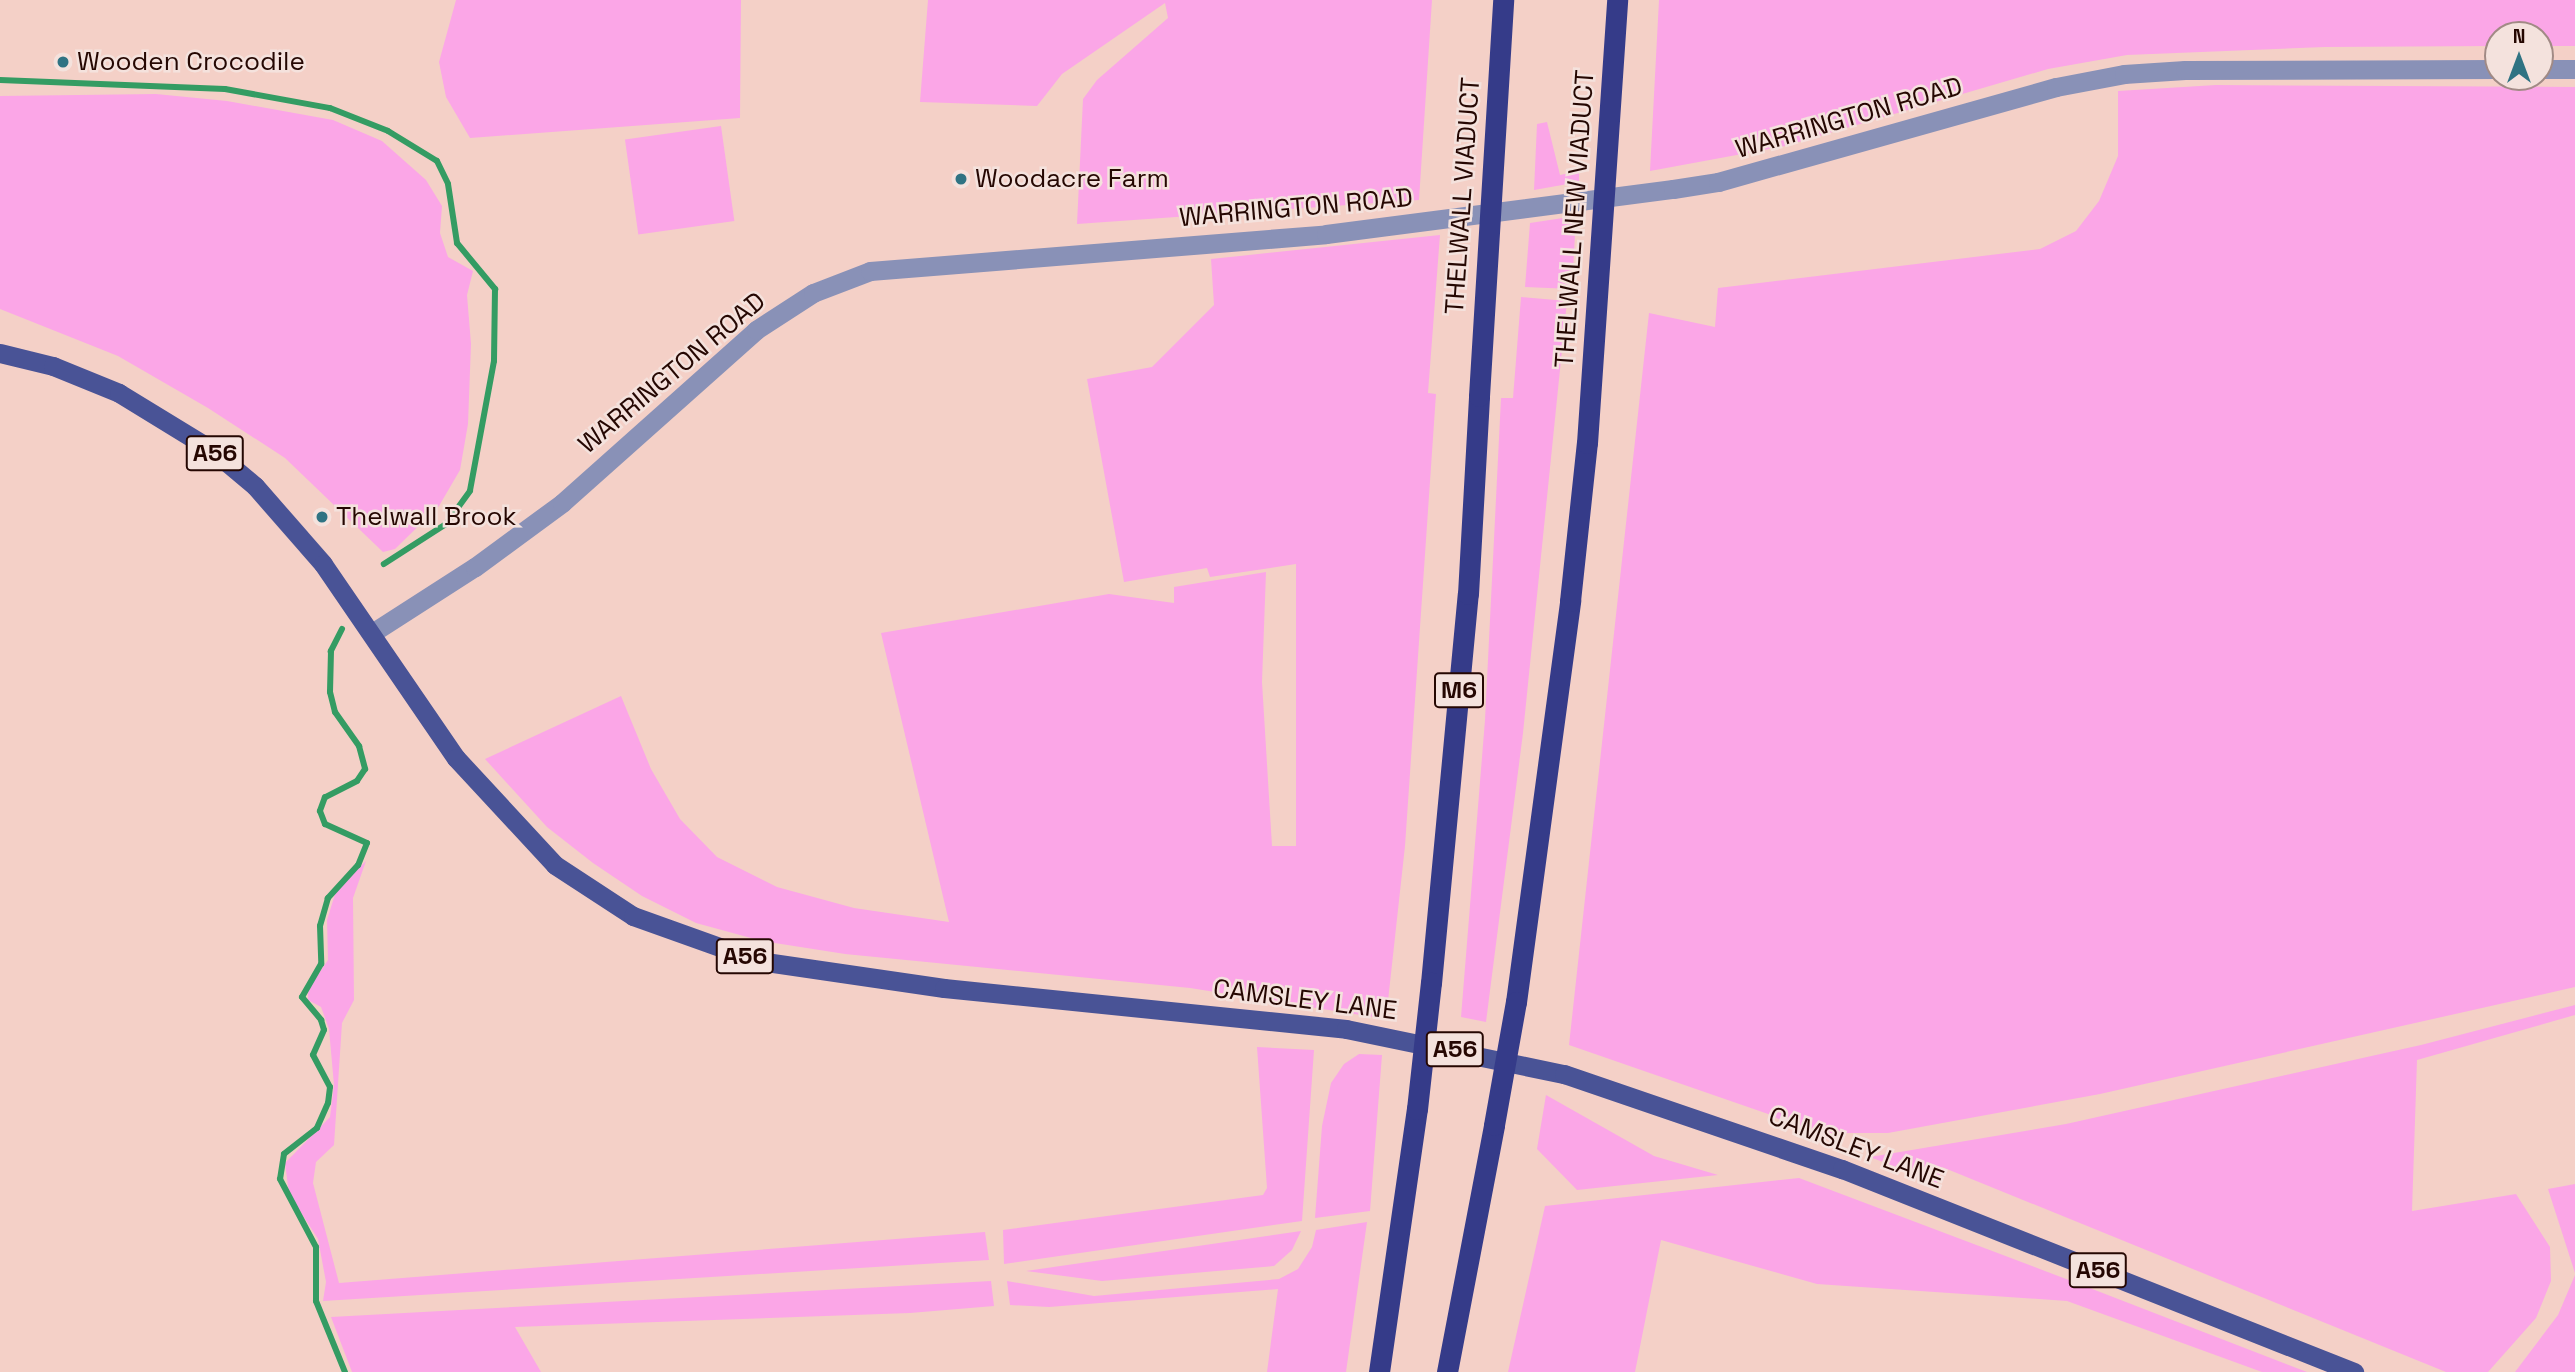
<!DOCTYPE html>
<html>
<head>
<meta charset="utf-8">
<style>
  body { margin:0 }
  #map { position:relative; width:2575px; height:1372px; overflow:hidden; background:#f4d0c7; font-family:"Space Grotesk",sans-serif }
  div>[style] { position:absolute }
  .green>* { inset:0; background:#fba6e7; transform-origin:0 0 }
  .stream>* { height:6px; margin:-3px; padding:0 3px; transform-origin:3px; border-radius:3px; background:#349c63 }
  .tertiary>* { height:19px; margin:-9.5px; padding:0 9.5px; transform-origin:9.5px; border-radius:9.5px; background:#8991b7 }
  .primary>* { height:19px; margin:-9.5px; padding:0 9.5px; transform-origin:9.5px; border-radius:9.5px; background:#495396 }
  .motorway>* { height:21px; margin:-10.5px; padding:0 10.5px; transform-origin:10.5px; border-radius:10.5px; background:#353b89 }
  .motorway-bridge>* { height:21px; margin:-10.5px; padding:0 10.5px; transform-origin:10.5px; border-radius:10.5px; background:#353b89 }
  .dots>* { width:19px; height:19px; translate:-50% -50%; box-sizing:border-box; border:4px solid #f4e2dd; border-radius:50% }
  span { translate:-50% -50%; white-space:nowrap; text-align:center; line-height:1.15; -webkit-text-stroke:5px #f4e2dd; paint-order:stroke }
  .shield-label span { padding:2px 5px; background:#f4e2dd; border:2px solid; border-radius:5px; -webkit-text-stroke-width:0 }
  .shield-label { font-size:24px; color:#250702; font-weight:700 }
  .poi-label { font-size:26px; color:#250702 }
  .left { translate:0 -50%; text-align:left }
  .street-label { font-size:26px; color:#250702 }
  .north { position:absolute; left:2484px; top:21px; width:70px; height:70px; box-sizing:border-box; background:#f4e2dd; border:2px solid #a18a85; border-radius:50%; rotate:0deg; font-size:19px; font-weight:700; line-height:28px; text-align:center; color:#250702 }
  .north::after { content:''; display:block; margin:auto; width:24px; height:32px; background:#2f7383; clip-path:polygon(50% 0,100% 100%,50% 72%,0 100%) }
</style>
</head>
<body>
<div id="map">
  <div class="green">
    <div style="clip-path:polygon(456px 0,741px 0,740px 118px,470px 138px,446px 97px,439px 62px)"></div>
    <div style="clip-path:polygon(928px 0,1432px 0,1419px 200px,1077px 224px,1083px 99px,1097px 80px,1168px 18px,1165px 3px,1062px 74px,1037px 106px,920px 102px)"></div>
    <div style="clip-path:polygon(1659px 0,2575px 0,2575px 46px,2540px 46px,2540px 35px,2498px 35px,2498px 46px,2325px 47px,2127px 55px,2048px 69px,1785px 146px,1650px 171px)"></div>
    <div style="clip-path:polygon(2216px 85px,2575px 87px,2575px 987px,2100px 1094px,1888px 1133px,1806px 1133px,1771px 1115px,1569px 1045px,1649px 313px,1715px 327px,1718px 288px,2040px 249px,2076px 231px,2099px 201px,2118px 156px,2118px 91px)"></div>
    <div style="clip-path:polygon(156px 94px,227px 101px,333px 120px,382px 141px,426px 180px,442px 206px,440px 233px,448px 257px,473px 271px,467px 295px,471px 344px,468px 424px,460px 470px,439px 506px,395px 549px,383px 552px,285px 458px,208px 408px,118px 356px,0 309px,0 96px)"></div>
    <div style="clip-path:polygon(1547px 122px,1560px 175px,1579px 171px,1579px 182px,1534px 190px,1537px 124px)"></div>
    <div style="left:721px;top:126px;width:96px;height:97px;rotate:82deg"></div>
    <div style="clip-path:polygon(1576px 216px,1572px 289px,1525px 287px,1530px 223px)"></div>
    <div style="clip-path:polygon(1440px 235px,1428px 393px,1436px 394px,1405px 846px,1386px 1019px,1190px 988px,845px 954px,762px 941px,696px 923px,642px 896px,593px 863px,547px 827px,485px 759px,621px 696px,651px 769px,680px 819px,717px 857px,777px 887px,854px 908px,949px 922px,881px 633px,1109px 594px,1174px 603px,1174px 587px,1266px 572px,1262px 682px,1272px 846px,1296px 846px,1296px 564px,1210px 577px,1207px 568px,1124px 582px,1087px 379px,1152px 367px,1214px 305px,1211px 259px)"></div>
    <div style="clip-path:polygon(1521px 297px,1567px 301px,1523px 733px,1486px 1022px,1461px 1017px,1485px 720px,1501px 398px,1513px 398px)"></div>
    <div style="clip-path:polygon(366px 861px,353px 898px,354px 1000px,342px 1023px,334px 1145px,316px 1162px,313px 1183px,339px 1283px,985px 1232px,989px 1260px,323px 1301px,326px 1282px,318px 1239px,289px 1194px,285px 1163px,330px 1117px,334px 1085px,329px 1029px,321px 1007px,308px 1000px,308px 990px,328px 960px,327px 920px,336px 891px)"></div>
    <div style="clip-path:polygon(2575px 1005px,2575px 1015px,2417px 1060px,2412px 1211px,2516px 1194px,2550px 1247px,2551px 1281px,2536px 1318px,2488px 1372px,2446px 1372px,1942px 1167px,1937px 1183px,1870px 1157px,2066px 1124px,2421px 1045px)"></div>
    <div style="clip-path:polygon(1257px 1047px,1314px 1050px,1302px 1221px,1004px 1264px,1003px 1230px,1263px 1195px,1267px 1188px)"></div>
    <div style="clip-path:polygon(1359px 1054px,1382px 1055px,1370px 1211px,1315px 1218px,1322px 1126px,1331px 1083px,1344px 1064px)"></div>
    <div style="clip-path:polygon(1546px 1095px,1654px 1156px,1718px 1175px,1577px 1190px,1537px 1149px)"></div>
    <div style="clip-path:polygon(1799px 1178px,2082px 1285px,2307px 1372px,2262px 1372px,2067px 1301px,1817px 1284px,1661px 1240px,1635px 1372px,1508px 1372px,1545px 1206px)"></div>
    <div style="clip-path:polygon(2575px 1184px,2575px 1273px,2548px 1189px)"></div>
    <div style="clip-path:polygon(1367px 1222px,1346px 1372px,1267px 1372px,1278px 1289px,1049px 1307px,1010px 1305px,1007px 1281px,1094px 1296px,1279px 1279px,1298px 1269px,1312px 1247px,1316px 1230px)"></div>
    <div style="clip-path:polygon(1301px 1231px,1292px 1250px,1274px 1266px,1102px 1281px,1026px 1271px)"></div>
    <div style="clip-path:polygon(2575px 1275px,2575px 1372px,2515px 1372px,2558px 1315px)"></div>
    <div style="clip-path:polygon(991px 1281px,994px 1306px,910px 1313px,515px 1327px,541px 1372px,352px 1372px,331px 1317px)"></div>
  </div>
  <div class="stream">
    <div style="left:0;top:80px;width:225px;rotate:2.3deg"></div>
    <div style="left:225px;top:89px;width:107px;rotate:10.3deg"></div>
    <div style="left:330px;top:108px;width:62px;rotate:21.6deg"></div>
    <div style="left:388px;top:131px;width:57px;rotate:31.5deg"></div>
    <div style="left:437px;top:161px;width:25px;rotate:64deg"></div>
    <div style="left:448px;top:184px;width:60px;rotate:81.3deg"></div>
    <div style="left:457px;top:243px;width:60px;rotate:50.4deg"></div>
    <div style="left:495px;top:289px;width:72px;rotate:90.8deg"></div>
    <div style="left:494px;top:361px;width:132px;rotate:100.5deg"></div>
    <div style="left:470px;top:491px;width:41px;rotate:126deg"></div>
    <div style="left:446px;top:524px;width:74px;rotate:147.2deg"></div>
    <div style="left:342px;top:629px;width:25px;rotate:117deg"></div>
    <div style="left:331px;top:651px;width:41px;rotate:91.4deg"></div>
    <div style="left:330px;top:692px;width:21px;rotate:76deg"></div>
    <div style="left:335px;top:712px;width:42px;rotate:54.8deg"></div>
    <div style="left:359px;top:746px;width:24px;rotate:75deg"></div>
    <div style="left:365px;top:769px;width:14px;rotate:124deg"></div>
    <div style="left:357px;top:781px;width:36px;rotate:153deg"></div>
    <div style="left:325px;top:797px;width:15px;rotate:110deg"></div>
    <div style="left:320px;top:811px;width:14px;rotate:69deg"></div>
    <div style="left:325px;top:824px;width:46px;rotate:24.3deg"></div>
    <div style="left:367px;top:843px;width:24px;rotate:112deg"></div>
    <div style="left:358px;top:865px;width:45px;rotate:132.3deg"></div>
    <div style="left:328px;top:898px;width:29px;rotate:106deg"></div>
    <div style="left:320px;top:926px;width:38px;rotate:88deg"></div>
    <div style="left:321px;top:964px;width:38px;rotate:120deg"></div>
    <div style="left:302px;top:997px;width:30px;rotate:50deg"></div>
    <div style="left:321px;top:1020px;width:10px;rotate:73deg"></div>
    <div style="left:324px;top:1030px;width:27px;rotate:114deg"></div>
    <div style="left:313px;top:1055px;width:36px;rotate:62deg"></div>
    <div style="left:330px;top:1087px;width:16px;rotate:97deg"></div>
    <div style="left:328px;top:1103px;width:27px;rotate:114deg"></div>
    <div style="left:317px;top:1128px;width:42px;rotate:141.8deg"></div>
    <div style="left:284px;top:1154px;width:25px;rotate:99deg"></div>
    <div style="left:280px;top:1179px;width:77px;rotate:62.1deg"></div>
    <div style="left:316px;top:1247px;width:54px;rotate:90deg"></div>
    <div style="left:316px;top:1301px;width:77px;rotate:67.8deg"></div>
  </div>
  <div class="tertiary">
    <div style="left:2540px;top:69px;width:35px"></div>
    <div style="left:372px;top:633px;width:122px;rotate:-32.7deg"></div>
    <div style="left:475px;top:567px;width:108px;rotate:-36.3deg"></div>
    <div style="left:562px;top:503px;width:260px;rotate:-41.7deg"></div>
    <div style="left:756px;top:330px;width:68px;rotate:-33deg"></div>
    <div style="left:813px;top:293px;width:61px;rotate:-21.1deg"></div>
    <div style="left:870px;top:271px;width:457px;rotate:-4.6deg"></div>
    <div style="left:1326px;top:234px;width:350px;rotate:-7.4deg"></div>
    <div style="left:1673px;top:189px;width:46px;rotate:-8.8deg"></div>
    <div style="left:1718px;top:182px;width:351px;rotate:-15.7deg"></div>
    <div style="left:2056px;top:87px;width:69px;rotate:-10.8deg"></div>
    <div style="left:2124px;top:74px;width:61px;rotate:-3.8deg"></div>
    <div style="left:2185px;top:70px;width:313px;rotate:-0.2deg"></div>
  </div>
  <div class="primary">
    <div style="left:0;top:353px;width:55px;rotate:13.8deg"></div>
    <div style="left:53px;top:366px;width:71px;rotate:22.2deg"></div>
    <div style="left:119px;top:393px;width:109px;rotate:31.5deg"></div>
    <div style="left:212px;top:450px;width:56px;rotate:39.9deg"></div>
    <div style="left:255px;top:486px;width:103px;rotate:48.9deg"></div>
    <div style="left:323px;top:564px;width:235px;rotate:55.6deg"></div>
    <div style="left:456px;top:758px;width:146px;rotate:47.2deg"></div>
    <div style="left:555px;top:865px;width:93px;rotate:33.2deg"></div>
    <div style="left:633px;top:916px;width:134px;rotate:19.7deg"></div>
    <div style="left:759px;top:961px;width:187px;rotate:8.3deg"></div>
    <div style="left:944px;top:988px;width:404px;rotate:5.8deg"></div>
    <div style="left:1346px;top:1029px;width:223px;rotate:11.7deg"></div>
    <div style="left:1564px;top:1074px;width:294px;rotate:18.9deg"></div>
    <div style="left:1842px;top:1169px;width:551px;rotate:21.63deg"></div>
  </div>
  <div class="motorway">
    <div style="left:1431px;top:983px;width:391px;rotate:-84.6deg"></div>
    <div style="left:1468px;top:594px;width:198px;rotate:-86.8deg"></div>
    <div style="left:1516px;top:1002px;width:405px;rotate:-82.3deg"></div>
    <div style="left:1570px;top:601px;width:159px;rotate:-83.9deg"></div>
    <div style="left:1379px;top:1372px;width:266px;rotate:-81.8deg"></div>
    <div style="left:1447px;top:1372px;width:251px;rotate:-79.2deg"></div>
  </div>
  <div class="motorway-bridge">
    <div style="left:1479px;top:396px;width:397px;rotate:-86.5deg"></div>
    <div style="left:1587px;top:443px;width:444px;rotate:-86.1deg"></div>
    <div style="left:1417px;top:1109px;width:127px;rotate:-83.7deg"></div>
    <div style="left:1494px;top:1125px;width:125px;rotate:-79.9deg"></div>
  </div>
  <div class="dots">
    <div style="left:63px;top:62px;background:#2f7383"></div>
    <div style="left:961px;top:179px;background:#2f7383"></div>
    <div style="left:322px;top:517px;background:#2f7383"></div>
  </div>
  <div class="shield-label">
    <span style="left:215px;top:453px">A56</span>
    <span style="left:1459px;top:690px">M6</span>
    <span style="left:745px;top:956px">A56</span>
    <span style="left:1455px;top:1049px">A56</span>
    <span style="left:2098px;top:1270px">A56</span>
  </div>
  <div class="poi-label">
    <span class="left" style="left:77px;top:62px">Wooden Crocodile</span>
    <span class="left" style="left:975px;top:179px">Woodacre Farm</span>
    <span class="left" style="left:336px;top:517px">Thelwall Brook</span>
  </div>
  <div class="street-label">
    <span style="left:1849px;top:118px;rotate:-16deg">WARRINGTON ROAD</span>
    <span style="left:1463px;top:196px;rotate:-86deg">THELWALL VIADUCT</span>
    <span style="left:1296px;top:208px;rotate:-5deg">WARRINGTON ROAD</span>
    <span style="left:1575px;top:219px;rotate:-86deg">THELWALL NEW VIADUCT</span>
    <span style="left:672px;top:373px;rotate:-40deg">WARRINGTON ROAD</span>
    <span style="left:1305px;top:1000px;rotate:7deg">CAMSLEY LANE</span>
    <span style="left:1856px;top:1148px;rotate:21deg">CAMSLEY LANE</span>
  </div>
  <div class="north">N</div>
</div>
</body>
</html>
